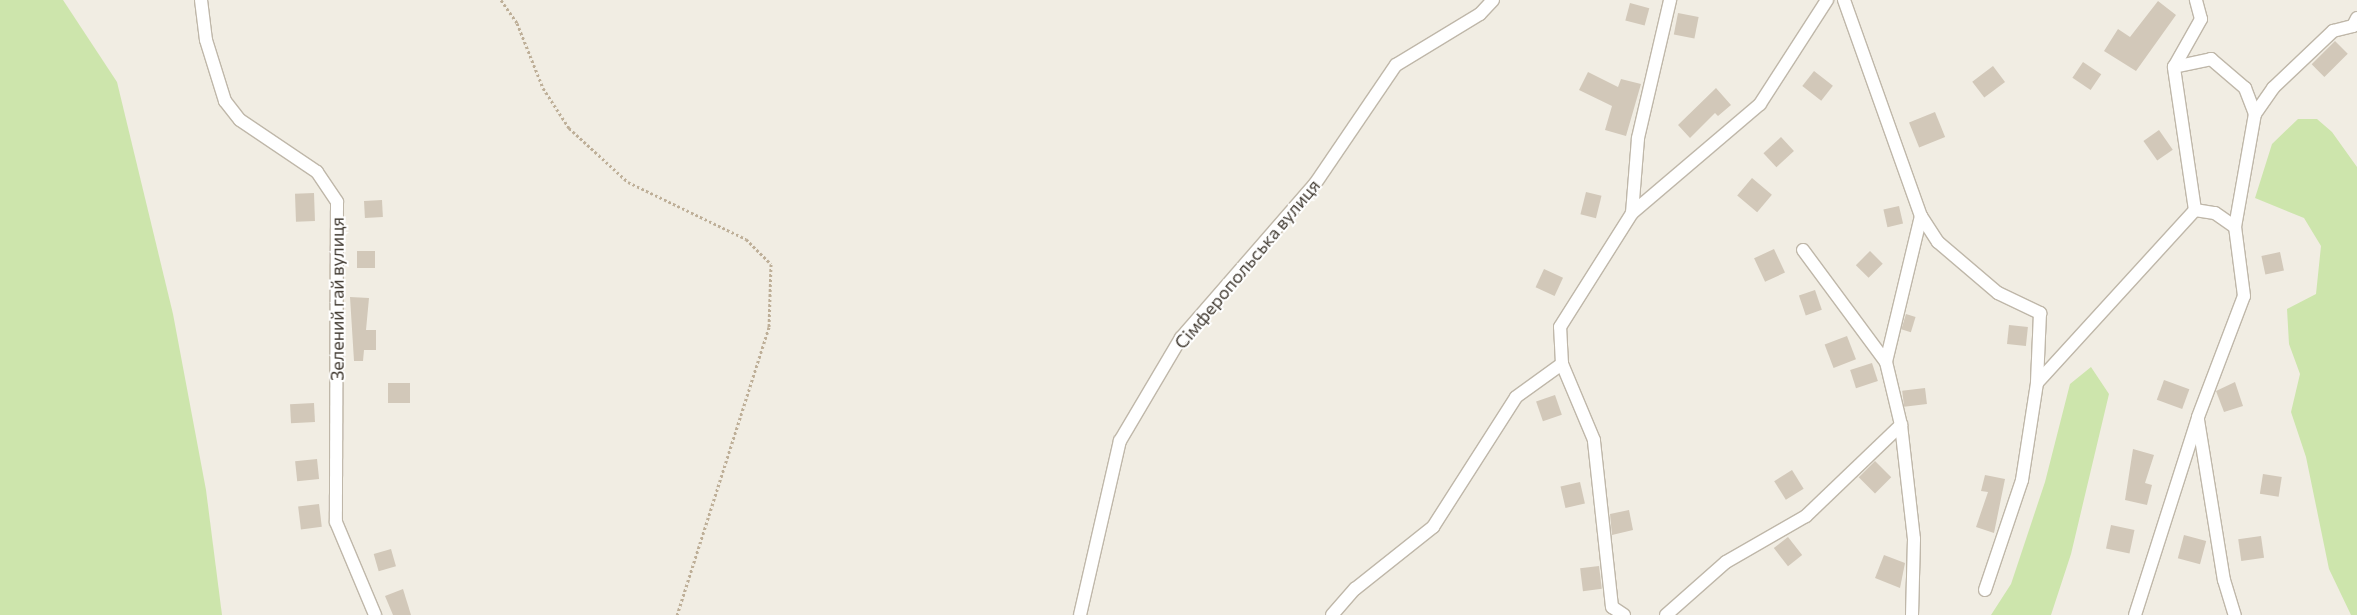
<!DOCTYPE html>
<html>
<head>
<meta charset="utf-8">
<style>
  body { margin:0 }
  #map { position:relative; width:2357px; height:615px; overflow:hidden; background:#f1ede3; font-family:Commissioner,sans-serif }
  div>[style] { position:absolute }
  .green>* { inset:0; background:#cde5ac }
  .building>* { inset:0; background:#d2c8b9; transform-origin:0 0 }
  .path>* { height:3px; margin-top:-1.5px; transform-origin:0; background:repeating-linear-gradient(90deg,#beaf98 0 2.5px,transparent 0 5px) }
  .roads { filter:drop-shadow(1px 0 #bfb7a9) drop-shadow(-1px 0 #bfb7a9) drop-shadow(0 1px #bfb7a9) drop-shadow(0 -1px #bfb7a9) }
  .street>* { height:12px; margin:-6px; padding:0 6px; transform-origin:6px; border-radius:6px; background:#fff }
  span { translate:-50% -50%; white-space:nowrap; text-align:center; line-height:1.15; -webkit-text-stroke:4px #fff; paint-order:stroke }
  .street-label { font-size:18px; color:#433c33 }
</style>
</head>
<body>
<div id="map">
  <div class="green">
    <div style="clip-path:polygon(0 0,63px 0,117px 82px,173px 314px,206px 490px,222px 615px,0 615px)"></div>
    <div style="clip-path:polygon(2298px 119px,2317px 119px,2332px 132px,2357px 167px,2357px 615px,2351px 615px,2329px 569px,2306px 457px,2291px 412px,2300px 374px,2289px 344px,2287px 309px,2316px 294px,2321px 246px,2304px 218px,2255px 198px,2272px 144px)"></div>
    <div style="clip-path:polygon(2091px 367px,2109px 394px,2071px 554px,2051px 615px,1991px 615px,2011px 584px,2045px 482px,2070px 384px)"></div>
  </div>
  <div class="building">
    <div style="clip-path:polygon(2158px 1px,2176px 15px,2136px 71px,2104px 51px,2118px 29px,2130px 37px)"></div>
    <div style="left:1630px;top:3px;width:20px;height:18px;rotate:15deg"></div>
    <div style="left:1678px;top:13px;width:21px;height:22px;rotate:11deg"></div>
    <div style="left:2335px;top:41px;width:18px;height:33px;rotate:45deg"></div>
    <div style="left:2083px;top:62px;width:22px;height:19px;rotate:34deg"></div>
    <div style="left:1993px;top:66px;width:20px;height:26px;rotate:53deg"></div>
    <div style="left:1814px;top:71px;width:24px;height:19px;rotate:38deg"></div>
    <div style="clip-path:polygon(1588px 72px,1618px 87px,1621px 79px,1641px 84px,1626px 136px,1605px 130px,1612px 106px,1579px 90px)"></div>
    <div style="clip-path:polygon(1716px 88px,1731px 105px,1718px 116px,1715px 113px,1690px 138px,1678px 125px)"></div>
    <div style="left:1935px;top:112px;width:27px;height:28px;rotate:68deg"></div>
    <div style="left:2159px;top:130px;width:24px;height:19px;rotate:55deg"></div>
    <div style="left:1781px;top:137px;width:19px;height:24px;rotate:47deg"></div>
    <div style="left:1752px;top:178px;width:26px;height:23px;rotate:40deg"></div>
    <div style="left:1586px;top:192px;width:16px;height:23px;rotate:14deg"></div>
    <div style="left:314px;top:193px;width:28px;height:19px;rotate:88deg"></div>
    <div style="left:382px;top:200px;width:17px;height:18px;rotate:87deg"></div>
    <div style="left:1899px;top:206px;width:18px;height:16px;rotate:77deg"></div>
    <div style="left:1774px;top:249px;width:26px;height:22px;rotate:65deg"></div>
    <div style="left:375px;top:251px;width:17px;height:18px;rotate:90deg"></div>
    <div style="left:1870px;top:251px;width:18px;height:20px;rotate:45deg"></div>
    <div style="left:2280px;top:252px;width:19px;height:19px;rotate:78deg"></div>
    <div style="left:1544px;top:269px;width:21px;height:20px;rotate:25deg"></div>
    <div style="left:1815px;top:290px;width:21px;height:17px;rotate:71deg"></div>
    <div style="clip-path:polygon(350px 297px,369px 298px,366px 330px,376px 330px,376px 350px,364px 350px,363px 361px,354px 361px)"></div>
    <div style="left:1906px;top:314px;width:10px;height:16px;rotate:17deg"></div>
    <div style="left:2009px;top:325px;width:19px;height:19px;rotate:6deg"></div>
    <div style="left:1847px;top:336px;width:25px;height:24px;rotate:69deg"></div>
    <div style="left:1872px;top:363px;width:19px;height:23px;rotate:72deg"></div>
    <div style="left:2164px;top:380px;width:27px;height:21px;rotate:20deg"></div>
    <div style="clip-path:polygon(2235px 382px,2243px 406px,2224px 412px,2216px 391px)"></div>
    <div style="left:388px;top:383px;width:22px;height:20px"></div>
    <div style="left:1925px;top:388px;width:16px;height:23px;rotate:83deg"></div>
    <div style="left:1555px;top:395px;width:21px;height:20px;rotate:71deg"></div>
    <div style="left:314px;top:403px;width:19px;height:24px;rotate:87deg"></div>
    <div style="clip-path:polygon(2133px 449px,2154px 455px,2145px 483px,2152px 485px,2147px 505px,2125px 500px)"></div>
    <div style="left:317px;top:459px;width:20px;height:22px;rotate:84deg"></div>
    <div style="left:1875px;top:461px;width:23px;height:23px;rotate:45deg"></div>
    <div style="left:1792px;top:470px;width:22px;height:21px;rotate:58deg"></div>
    <div style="left:2263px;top:474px;width:19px;height:20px;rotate:9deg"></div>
    <div style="clip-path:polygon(1985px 475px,2005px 479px,1994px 533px,1976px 527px,1988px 492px,1981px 491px)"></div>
    <div style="left:1580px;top:482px;width:22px;height:20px;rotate:77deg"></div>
    <div style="left:319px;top:504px;width:23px;height:21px;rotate:83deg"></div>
    <div style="clip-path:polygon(1629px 510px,1633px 530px,1612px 535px,1610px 514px)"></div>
    <div style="left:2111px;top:525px;width:24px;height:24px;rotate:12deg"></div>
    <div style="left:2184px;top:535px;width:23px;height:24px;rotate:15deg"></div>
    <div style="left:2261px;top:536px;width:22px;height:23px;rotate:82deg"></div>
    <div style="left:1788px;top:537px;width:23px;height:18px;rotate:52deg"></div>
    <div style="left:391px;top:549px;width:18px;height:18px;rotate:74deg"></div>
    <div style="clip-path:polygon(1884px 555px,1905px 563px,1900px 588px,1875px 578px)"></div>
    <div style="left:1599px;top:566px;width:23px;height:19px;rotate:83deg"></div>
    <div style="clip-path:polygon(403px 589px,411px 615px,393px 615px,385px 596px)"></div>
  </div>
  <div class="path">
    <div style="left:501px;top:0;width:28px;rotate:55deg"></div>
    <div style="left:517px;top:23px;width:70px;rotate:68.2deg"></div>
    <div style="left:543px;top:88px;width:48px;rotate:57deg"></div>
    <div style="left:569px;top:128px;width:80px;rotate:42.5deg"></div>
    <div style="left:628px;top:182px;width:131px;rotate:25.8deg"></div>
    <div style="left:746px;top:239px;width:35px;rotate:45deg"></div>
    <div style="left:771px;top:264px;width:63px;rotate:91.8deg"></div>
    <div style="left:769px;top:327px;width:302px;rotate:107.7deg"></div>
  </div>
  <div class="roads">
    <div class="street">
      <div style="left:201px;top:0;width:40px;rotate:82.9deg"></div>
      <div style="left:206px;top:40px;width:64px;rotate:72.7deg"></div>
      <div style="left:225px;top:101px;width:24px;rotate:52deg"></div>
      <div style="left:240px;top:120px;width:93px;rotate:34deg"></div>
      <div style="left:317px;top:172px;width:36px;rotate:56deg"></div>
      <div style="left:337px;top:202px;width:320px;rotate:90.2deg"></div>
      <div style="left:336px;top:522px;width:101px;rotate:67.2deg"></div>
      <div style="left:1844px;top:0;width:229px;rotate:70.4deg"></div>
      <div style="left:1921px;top:216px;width:150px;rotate:103.5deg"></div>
      <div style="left:1886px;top:362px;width:65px;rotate:76.6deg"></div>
      <div style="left:1901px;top:425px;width:115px;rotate:83.5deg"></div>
      <div style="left:1914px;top:539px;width:76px;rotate:91.5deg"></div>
      <div style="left:2174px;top:67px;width:38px;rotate:-12deg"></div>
      <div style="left:2211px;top:59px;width:45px;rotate:40.5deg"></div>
      <div style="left:2245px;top:88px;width:28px;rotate:69deg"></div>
      <div style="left:2195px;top:210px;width:145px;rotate:-98.4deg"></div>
      <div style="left:2174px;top:67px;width:55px;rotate:-60.6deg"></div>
      <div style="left:2201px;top:19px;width:20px;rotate:-105deg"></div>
      <div style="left:1632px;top:213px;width:168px;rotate:-40.4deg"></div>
      <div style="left:1760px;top:104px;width:124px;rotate:-57.2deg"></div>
      <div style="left:1921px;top:216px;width:31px;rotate:57deg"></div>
      <div style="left:1938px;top:242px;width:79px;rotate:40.4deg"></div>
      <div style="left:1998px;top:293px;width:47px;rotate:25.5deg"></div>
      <div style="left:2040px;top:313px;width:70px;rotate:92.5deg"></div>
      <div style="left:1803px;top:250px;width:139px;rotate:53.5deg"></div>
      <div style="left:2198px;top:420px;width:162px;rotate:80.8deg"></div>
      <div style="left:2224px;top:580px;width:37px;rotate:73deg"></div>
      <div style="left:1985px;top:590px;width:116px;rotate:-71.4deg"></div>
      <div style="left:2022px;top:480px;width:98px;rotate:-81.2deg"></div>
      <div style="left:2037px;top:383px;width:234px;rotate:-47.6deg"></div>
      <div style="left:2195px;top:210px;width:20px;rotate:9deg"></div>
      <div style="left:2215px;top:213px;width:24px;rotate:35deg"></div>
      <div style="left:1080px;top:615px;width:179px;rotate:-77.1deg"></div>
      <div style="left:1120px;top:441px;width:120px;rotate:-59.4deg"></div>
      <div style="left:1181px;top:338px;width:204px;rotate:-49deg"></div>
      <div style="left:1315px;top:184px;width:144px;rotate:-55.8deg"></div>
      <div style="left:1396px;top:65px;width:98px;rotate:-31.3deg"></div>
      <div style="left:1480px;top:14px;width:19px;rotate:-47deg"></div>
      <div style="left:1332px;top:615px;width:35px;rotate:-49deg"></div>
      <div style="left:1355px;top:589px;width:100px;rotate:-38.5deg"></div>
      <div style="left:1433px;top:527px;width:154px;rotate:-57.4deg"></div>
      <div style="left:1516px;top:397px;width:57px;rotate:-35.7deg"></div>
      <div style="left:1624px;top:615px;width:14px;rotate:-146deg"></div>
      <div style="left:1612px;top:607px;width:168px;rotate:-96.2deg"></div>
      <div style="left:1594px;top:440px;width:82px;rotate:-112.8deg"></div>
      <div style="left:1562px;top:364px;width:37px;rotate:-93deg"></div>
      <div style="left:1560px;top:327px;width:135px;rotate:-57.7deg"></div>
      <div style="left:1632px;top:213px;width:75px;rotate:-85.4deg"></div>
      <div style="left:1638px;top:138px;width:142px;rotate:-76.9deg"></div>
      <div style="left:1666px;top:615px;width:80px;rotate:-41.5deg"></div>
      <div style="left:1726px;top:562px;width:92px;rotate:-29.9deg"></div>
      <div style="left:1806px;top:516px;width:132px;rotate:-43.8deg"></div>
      <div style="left:2135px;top:615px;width:208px;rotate:-72.3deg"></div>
      <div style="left:2198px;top:417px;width:129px;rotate:-69.2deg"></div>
      <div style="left:2244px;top:296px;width:70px;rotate:-97.4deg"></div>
      <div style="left:2235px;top:227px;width:115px;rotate:-80deg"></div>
      <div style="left:2255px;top:114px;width:32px;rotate:-55deg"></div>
      <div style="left:2273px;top:88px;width:83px;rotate:-43.5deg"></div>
      <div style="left:2333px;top:31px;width:21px;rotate:-14deg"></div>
      <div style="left:2353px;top:26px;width:9px;rotate:-63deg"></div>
    </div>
  </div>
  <div class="street-label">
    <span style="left:1247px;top:264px;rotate:-50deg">Сімферопольська вулиця</span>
    <span style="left:337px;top:299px;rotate:-90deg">Зелений гай вулиця</span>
  </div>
</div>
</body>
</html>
